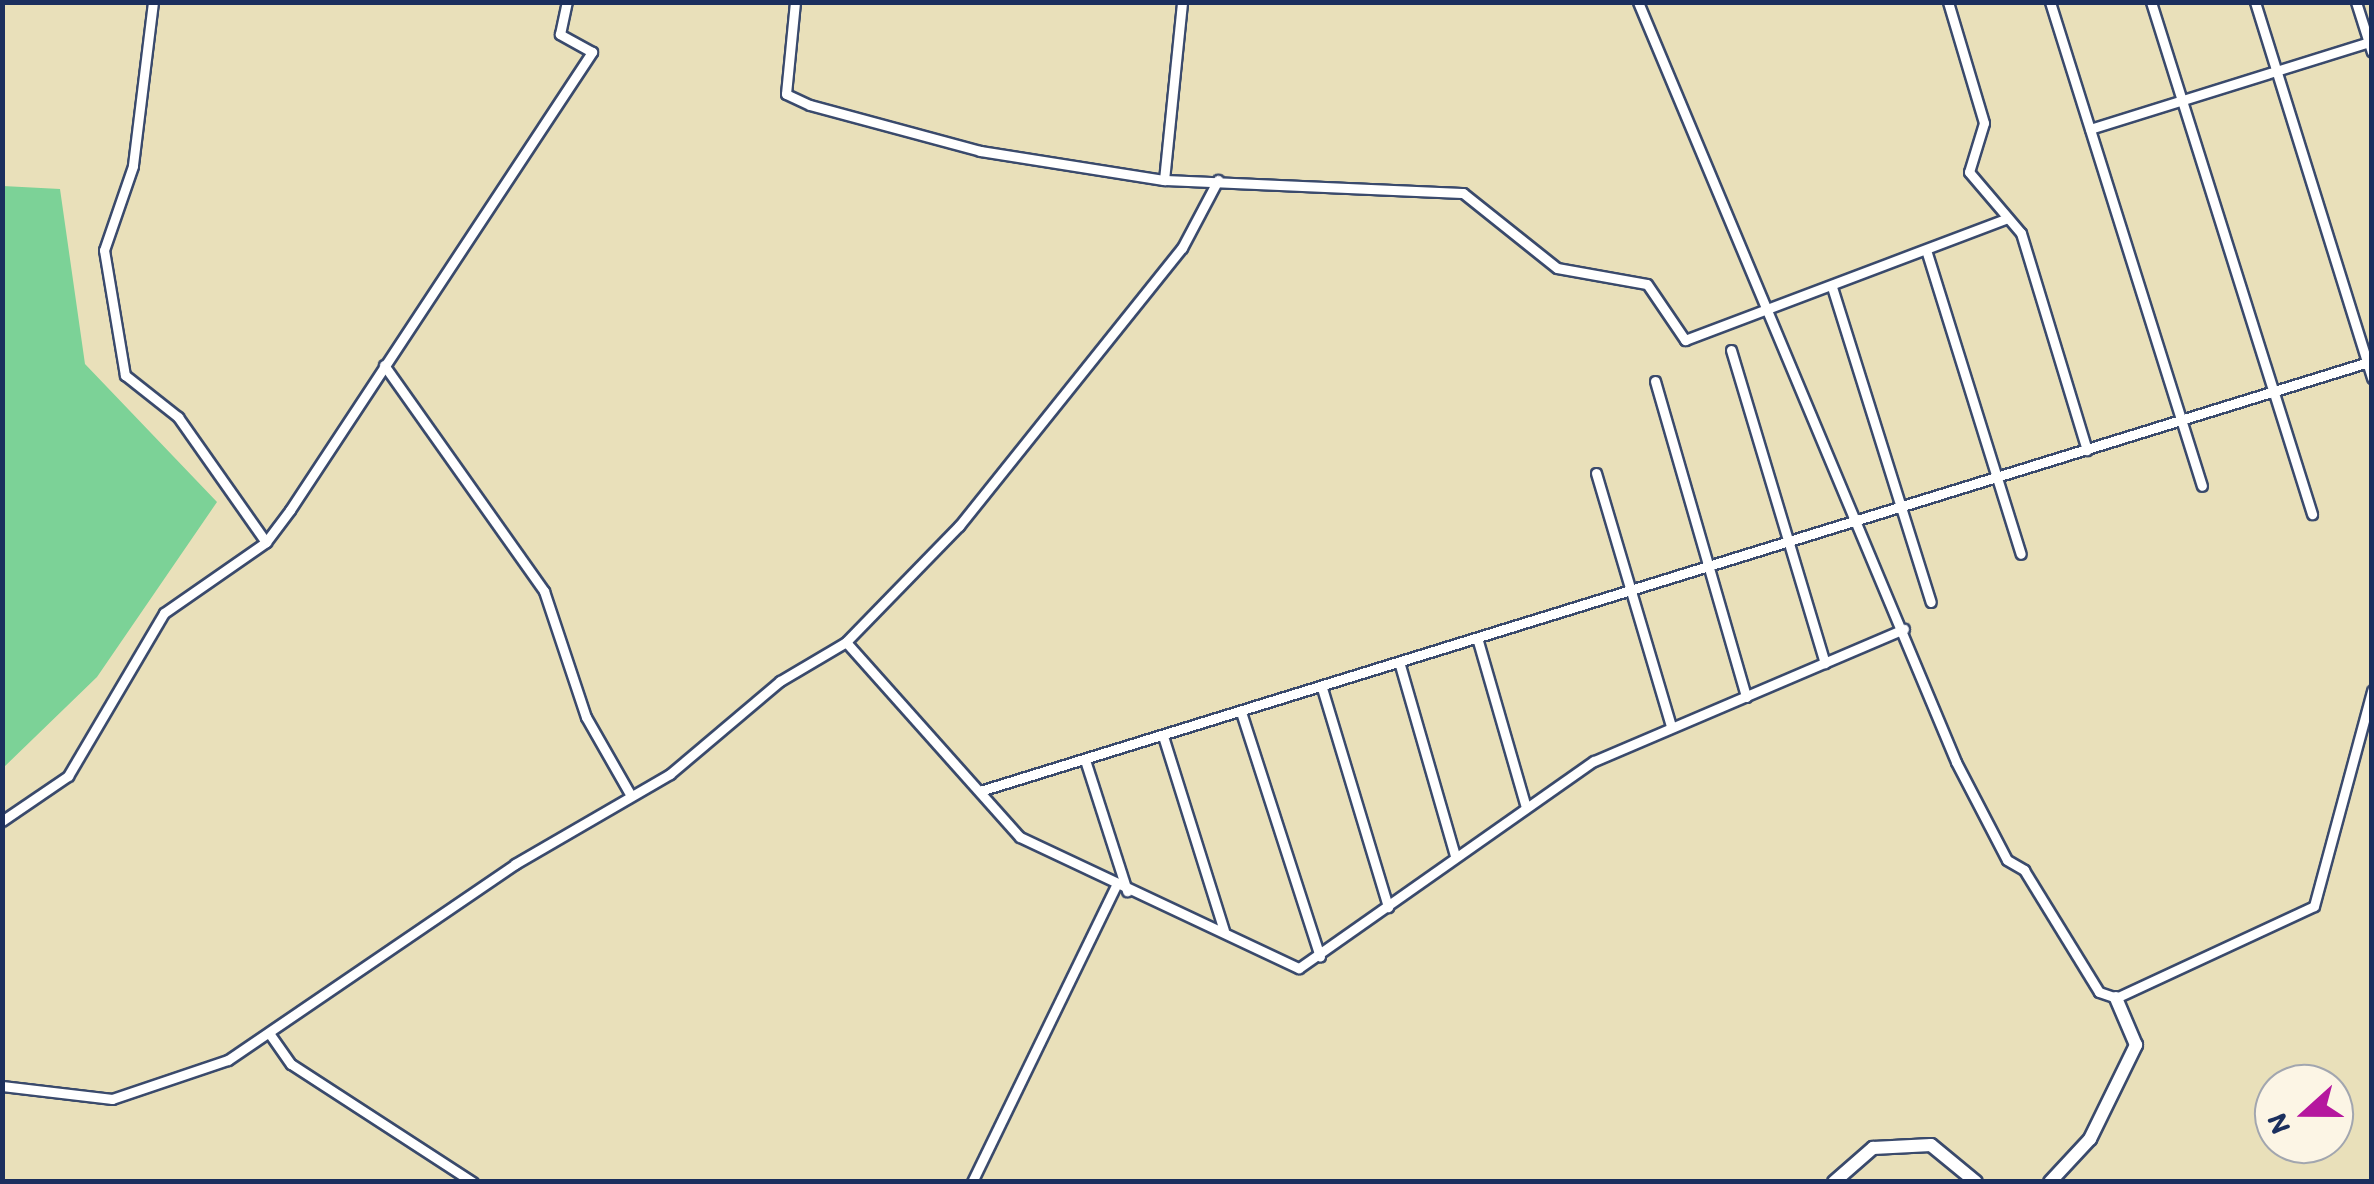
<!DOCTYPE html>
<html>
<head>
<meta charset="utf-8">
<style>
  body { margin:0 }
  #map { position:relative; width:2374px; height:1184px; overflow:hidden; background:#e9e0ba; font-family:Itim,sans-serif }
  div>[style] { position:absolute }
  .green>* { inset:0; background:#7cd297 }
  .roads { filter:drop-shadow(2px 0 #3a4a6c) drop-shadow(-2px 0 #3a4a6c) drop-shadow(0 2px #3a4a6c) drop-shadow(0 -2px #3a4a6c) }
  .street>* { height:9px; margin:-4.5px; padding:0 4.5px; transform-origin:4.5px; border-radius:4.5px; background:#fff }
  .secondary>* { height:12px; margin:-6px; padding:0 6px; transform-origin:6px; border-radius:6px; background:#fff }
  span { translate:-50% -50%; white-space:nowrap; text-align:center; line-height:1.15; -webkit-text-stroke:10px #fcf5e5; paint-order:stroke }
  .frame { position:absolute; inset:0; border:5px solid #1b2f5e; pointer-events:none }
  .north { position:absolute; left:2254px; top:1064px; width:100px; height:100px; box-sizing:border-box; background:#fcf5e5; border:2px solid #a2a6af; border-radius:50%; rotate:249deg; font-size:28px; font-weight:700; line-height:40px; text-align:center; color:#1b2f5e }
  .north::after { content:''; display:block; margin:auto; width:35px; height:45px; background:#b5179e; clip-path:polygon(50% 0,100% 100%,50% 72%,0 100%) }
</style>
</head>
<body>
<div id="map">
  <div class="green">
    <div style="clip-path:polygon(3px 186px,60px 189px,85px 364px,217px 502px,97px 677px,3px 768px)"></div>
  </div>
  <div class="roads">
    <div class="street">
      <div style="left:153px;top:2px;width:165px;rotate:97deg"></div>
      <div style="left:133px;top:166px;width:89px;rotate:109deg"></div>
      <div style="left:104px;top:250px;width:127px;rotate:80.5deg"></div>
      <div style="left:125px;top:375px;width:68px;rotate:38.4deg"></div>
      <div style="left:178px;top:417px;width:153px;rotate:54.9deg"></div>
      <div style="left:795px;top:2px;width:92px;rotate:95.6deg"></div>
      <div style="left:786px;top:94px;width:26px;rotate:25deg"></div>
      <div style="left:810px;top:105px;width:176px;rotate:15.1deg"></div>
      <div style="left:980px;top:151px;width:186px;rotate:9deg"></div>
      <div style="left:1164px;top:180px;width:299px;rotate:2.5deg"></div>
      <div style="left:1463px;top:193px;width:120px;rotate:38.6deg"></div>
      <div style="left:1557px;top:268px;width:91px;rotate:10.1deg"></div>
      <div style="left:1647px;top:284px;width:68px;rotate:55.8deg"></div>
      <div style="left:1685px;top:340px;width:342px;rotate:-20.7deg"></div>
      <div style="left:1638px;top:2px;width:824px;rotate:67.29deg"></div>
      <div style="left:1956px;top:762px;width:110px;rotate:62.5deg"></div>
      <div style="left:2007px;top:860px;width:20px;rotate:30deg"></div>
      <div style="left:2024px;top:870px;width:143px;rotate:58.4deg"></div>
      <div style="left:2099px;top:992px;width:18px;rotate:19deg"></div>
      <div style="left:2116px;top:998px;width:218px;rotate:-24.9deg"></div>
      <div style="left:2314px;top:906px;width:223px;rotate:-74.9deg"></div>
      <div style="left:1948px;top:2px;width:126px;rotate:73.4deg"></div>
      <div style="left:1984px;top:123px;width:51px;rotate:107deg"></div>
      <div style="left:1969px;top:172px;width:80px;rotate:49.6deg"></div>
      <div style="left:2021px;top:233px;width:227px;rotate:73.1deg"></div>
      <div style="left:2050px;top:2px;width:507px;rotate:72.57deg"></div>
      <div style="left:2151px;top:2px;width:537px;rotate:72.54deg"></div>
      <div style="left:2255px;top:2px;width:394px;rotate:72.7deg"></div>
      <div style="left:2356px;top:2px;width:52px;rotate:72.3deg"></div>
      <div style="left:2090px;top:129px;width:295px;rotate:-17.3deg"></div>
      <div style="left:1164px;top:180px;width:179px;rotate:-84.2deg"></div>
      <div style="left:1927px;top:253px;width:315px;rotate:72.7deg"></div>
      <div style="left:1832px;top:287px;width:330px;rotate:72.6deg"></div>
      <div style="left:1731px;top:350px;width:327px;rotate:73.3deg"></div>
      <div style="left:384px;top:365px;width:277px;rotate:54.7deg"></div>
      <div style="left:544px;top:591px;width:133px;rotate:71.6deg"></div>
      <div style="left:586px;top:717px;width:89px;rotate:60.3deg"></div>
      <div style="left:1655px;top:381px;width:329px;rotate:73.9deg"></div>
      <div style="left:1596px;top:473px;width:265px;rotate:73.5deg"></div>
      <div style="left:1478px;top:641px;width:170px;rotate:73.9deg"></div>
      <div style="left:846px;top:642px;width:261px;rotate:48.3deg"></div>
      <div style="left:1020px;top:837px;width:308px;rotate:25.2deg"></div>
      <div style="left:1299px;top:968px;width:360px;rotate:-35.1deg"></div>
      <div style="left:1594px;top:761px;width:337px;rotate:-23.1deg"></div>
      <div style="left:1400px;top:665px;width:199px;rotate:73.9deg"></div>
      <div style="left:1322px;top:688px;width:229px;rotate:73.2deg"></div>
      <div style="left:1241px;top:712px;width:257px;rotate:72.1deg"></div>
      <div style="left:1163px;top:736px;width:204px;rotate:72.6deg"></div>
      <div style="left:1085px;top:760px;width:138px;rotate:72.2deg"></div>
      <div style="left:980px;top:791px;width:1457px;rotate:-17.17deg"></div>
      <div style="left:2px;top:821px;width:80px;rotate:-34.3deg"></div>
      <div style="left:68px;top:776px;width:189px;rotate:-59.5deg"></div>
      <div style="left:164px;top:613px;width:124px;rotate:-34.8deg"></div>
      <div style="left:266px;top:542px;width:40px;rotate:-53deg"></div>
      <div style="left:290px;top:510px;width:549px;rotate:-56.6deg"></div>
      <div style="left:592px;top:52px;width:37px;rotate:-151deg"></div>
      <div style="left:560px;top:34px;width:33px;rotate:-78deg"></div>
      <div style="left:269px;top:1033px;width:38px;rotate:55deg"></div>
      <div style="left:291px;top:1064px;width:217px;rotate:33deg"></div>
      <div style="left:2px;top:1086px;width:111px;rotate:6.7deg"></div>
      <div style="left:112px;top:1099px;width:122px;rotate:-18.6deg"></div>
      <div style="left:228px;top:1060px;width:348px;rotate:-34.3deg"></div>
      <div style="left:515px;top:864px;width:179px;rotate:-30.1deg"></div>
      <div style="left:670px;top:774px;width:144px;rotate:-40.2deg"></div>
      <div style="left:780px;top:681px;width:77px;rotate:-30.6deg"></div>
      <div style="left:846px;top:642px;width:162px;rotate:-45.8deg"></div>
      <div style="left:959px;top:526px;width:356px;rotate:-51.3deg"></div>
      <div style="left:1182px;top:248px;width:77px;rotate:-62.1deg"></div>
      <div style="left:972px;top:1182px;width:328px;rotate:-64.1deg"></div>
    </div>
    <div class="secondary">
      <div style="left:1834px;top:1182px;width:52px;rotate:-41.1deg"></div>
      <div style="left:1873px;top:1148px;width:58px;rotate:-3deg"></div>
      <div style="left:1931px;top:1145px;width:58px;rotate:39.4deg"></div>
      <div style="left:2050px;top:1182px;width:59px;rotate:-47.1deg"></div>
      <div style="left:2090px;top:1139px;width:105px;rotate:-63.9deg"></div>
      <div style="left:2136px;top:1045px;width:51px;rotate:-113.1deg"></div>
    </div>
  </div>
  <div class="frame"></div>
  <div class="north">N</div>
</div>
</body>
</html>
